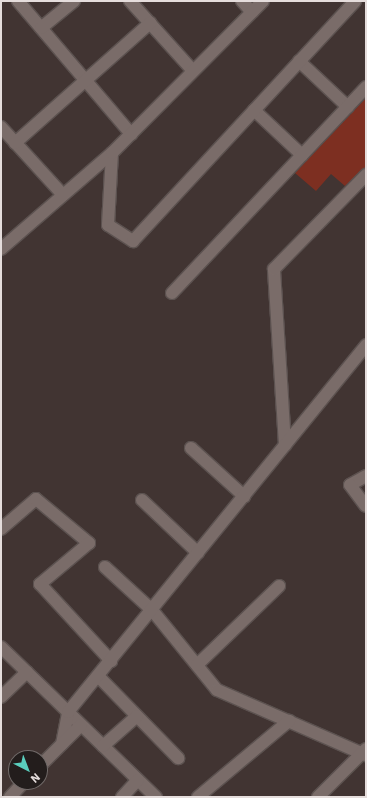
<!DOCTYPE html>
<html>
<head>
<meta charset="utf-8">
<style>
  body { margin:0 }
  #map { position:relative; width:367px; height:798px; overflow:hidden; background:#413432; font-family:"IBM Plex Sans",sans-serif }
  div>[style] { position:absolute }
  .building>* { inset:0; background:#7d2f21 }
  .roads { filter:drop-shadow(1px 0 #5c5250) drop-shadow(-1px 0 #5c5250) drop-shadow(0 1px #5c5250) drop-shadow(0 -1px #5c5250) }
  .street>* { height:12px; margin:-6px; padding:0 6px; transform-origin:6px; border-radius:6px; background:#7a6c69 }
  span { translate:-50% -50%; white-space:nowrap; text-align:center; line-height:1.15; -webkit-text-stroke:3px #231d1c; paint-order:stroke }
  .frame { position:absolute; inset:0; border:2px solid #e5dddc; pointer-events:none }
  .north { position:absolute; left:8px; top:750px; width:40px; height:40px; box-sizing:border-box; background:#231d1c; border:1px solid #716a69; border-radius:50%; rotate:138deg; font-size:11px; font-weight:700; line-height:16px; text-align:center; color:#e5dddc }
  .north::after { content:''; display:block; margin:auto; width:14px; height:18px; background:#5acebd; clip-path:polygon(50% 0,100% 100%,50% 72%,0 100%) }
</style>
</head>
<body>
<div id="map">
  <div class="building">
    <div style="clip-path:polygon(366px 98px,366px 168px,345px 186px,331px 174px,316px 191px,295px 173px)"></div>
  </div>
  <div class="roads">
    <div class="street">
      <div style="left:18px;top:1px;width:175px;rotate:49.6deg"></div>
      <div style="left:130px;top:1px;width:94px;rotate:48deg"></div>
      <div style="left:242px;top:1px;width:15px;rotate:48deg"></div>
      <div style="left:41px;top:28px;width:43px;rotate:-39.3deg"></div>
      <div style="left:299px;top:61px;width:67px;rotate:43.2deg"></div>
      <div style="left:254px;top:110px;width:66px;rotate:43.2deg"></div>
      <div style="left:1px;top:127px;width:92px;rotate:47.6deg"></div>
      <div style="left:15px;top:143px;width:181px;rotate:-41.6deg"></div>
      <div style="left:112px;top:153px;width:72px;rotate:93.2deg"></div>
      <div style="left:108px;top:225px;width:30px;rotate:33deg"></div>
      <div style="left:133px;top:241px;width:327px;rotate:-47.2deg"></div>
      <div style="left:1px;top:249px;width:147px;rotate:-40.9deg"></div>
      <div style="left:112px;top:153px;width:214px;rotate:-45.2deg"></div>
      <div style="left:172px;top:293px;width:283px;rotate:-46.7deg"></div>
      <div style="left:285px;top:445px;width:176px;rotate:-93.6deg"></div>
      <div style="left:274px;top:269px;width:132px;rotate:-45.6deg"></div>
      <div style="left:191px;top:448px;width:72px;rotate:42.2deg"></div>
      <div style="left:366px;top:476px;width:18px;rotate:151deg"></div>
      <div style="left:350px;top:485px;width:26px;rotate:53deg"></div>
      <div style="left:142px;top:500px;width:77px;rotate:43.4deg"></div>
      <div style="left:1px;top:529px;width:46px;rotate:-40.6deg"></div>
      <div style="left:36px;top:499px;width:69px;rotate:39.7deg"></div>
      <div style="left:89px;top:543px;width:64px;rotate:140.1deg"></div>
      <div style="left:40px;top:584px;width:105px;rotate:47.3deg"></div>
      <div style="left:105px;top:567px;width:64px;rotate:42.5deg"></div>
      <div style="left:152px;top:610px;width:103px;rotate:50.9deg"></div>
      <div style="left:217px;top:690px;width:163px;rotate:23.6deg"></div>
      <div style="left:1px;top:647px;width:216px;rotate:44.1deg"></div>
      <div style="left:197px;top:665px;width:114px;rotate:-43.9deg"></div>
      <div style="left:98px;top:676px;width:115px;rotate:45.7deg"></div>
      <div style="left:1px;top:697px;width:36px;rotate:-44deg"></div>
      <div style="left:62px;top:744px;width:33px;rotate:-79deg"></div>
      <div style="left:68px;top:712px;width:473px;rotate:-50.9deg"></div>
      <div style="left:103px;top:746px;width:45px;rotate:-41.4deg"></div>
      <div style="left:40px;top:766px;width:58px;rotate:-45deg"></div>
      <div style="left:10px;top:797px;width:21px;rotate:-47deg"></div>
      <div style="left:122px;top:797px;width:23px;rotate:-47deg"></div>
      <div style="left:198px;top:797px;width:119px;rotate:-39.9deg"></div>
      <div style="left:318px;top:797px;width:68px;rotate:-45deg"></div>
    </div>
  </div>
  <div class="frame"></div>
  <div class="north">N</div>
</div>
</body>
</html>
